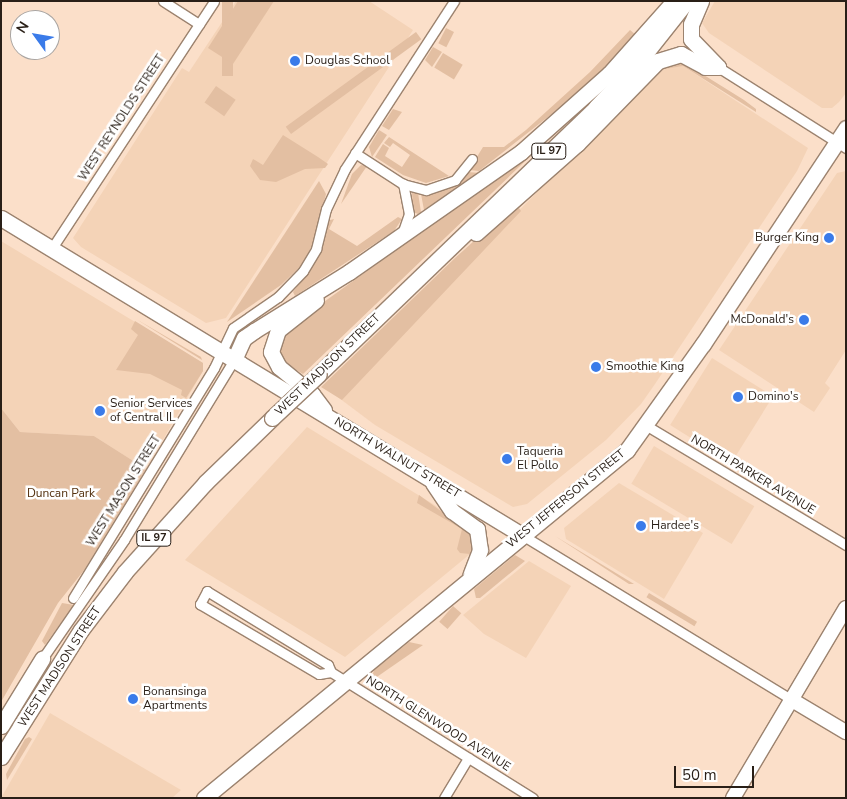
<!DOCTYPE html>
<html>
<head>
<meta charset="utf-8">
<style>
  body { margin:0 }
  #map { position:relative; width:847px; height:799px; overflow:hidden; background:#fbdfc9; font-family:"Nunito Sans",sans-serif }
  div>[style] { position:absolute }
  .built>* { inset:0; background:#f4d3b7; transform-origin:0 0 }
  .green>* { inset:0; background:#e3bfa2; transform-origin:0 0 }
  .roads { filter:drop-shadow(1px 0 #9c836f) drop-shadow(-1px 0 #9c836f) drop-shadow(0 1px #9c836f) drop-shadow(0 -1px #9c836f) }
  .street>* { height:9px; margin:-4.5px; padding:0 4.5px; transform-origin:4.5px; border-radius:4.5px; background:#fff }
  .secondary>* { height:14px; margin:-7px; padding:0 7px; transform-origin:7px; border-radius:7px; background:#fff }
  .primary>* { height:15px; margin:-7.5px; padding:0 7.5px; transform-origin:7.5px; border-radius:7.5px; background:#fff }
  .bridges { filter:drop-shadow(1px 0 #9c836f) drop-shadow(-1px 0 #9c836f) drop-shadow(0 1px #9c836f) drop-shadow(0 -1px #9c836f) }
  .primary-bridge>* { height:15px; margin:-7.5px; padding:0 7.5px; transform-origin:7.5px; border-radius:7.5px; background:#fff }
  .dots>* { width:14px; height:14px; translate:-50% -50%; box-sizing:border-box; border:2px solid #fff; border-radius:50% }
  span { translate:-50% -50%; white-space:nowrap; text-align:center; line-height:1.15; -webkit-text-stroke:5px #fff; paint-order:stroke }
  .shield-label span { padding:1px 4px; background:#fff; border:1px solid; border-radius:4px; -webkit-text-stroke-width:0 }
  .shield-label { font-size:11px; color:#291f17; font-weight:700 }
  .poi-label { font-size:12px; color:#291f17 }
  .left { translate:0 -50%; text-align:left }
  .right { translate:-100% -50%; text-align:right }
  .street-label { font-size:12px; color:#291f17 }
  .park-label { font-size:12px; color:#53300e }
  .frame { position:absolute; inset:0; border:2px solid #291f17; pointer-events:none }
  .north { position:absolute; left:10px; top:10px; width:50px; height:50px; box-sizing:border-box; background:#fff; border:1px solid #a9a5a2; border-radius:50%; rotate:302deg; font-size:14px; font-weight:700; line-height:20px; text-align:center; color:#291f17 }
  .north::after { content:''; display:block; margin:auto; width:18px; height:22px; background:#3a7be9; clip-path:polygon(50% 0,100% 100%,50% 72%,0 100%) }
  .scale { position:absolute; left:674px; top:766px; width:80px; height:22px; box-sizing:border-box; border:2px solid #291f17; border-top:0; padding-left:6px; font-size:15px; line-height:18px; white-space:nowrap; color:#291f17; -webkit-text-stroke:4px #fff; paint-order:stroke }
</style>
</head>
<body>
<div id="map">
  <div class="built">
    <div style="clip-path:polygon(236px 1px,369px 1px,413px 30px,226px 318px,206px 323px,81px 247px,73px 238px,182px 68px,189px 72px)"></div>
    <div style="clip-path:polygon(715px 1px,846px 1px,846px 93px,839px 102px,832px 108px,822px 108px,709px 33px,702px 23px)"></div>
    <div style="clip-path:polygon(683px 66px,808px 148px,797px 171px,655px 384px,641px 404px,606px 440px,527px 504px,513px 507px,375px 425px,335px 395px,659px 70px)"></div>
    <div style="clip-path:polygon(846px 171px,846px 350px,825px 383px,830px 388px,814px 412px,719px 350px,837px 173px)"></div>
    <div style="clip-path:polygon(1px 241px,203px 363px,203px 371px,146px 469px,94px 436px,20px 432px,1px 408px)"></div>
    <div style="left:712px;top:358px;width:72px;height:79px;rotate:32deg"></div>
    <div style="clip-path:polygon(307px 427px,433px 504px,462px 525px,470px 536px,472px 547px,470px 554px,345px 657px,185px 560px)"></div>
    <div style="left:654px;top:446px;width:117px;height:44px;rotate:31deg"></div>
    <div style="clip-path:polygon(619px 483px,703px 533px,664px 599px,566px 539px,564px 528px)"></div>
    <div style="clip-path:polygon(529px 561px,571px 586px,526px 658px,484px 634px,463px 615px)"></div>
    <div style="clip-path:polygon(50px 713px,181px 790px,172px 798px,1px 798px)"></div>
  </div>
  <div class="green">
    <div style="left:222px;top:1px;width:11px;height:75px"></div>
    <div style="clip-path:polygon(238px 1px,274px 1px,233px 64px,208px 48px)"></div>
    <div style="left:446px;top:28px;width:9px;height:17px;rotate:27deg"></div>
    <div style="clip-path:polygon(630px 30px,636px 35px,585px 88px,479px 171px,469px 170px,483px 147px,504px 147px,526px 130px,590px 72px)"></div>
    <div style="left:416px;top:32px;width:9px;height:161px;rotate:54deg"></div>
    <div style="clip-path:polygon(433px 47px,442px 52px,432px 67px,425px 60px)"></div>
    <div style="left:443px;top:53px;width:23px;height:17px;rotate:31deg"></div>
    <div style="clip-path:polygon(683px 62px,744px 100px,756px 109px,756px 112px,683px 66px,659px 70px,611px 121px,519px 208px,521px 211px,342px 400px,321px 387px,455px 258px,580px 146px,659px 65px)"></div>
    <div style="left:216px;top:86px;width:24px;height:20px;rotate:35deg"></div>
    <div style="clip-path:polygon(591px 98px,303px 374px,283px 362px,279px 352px,282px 337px,296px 322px,509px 169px)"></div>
    <div style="clip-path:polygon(393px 109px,402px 112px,389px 130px,382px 126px)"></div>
    <div style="clip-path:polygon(379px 130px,387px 135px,372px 157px,369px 147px)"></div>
    <div style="clip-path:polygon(283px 135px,318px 157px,328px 164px,325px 168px,305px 169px,276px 182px,260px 180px,250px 166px,253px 159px,263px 165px)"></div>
    <div style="clip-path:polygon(389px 137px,449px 176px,426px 183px,403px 175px,375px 157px,383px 144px,389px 148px,385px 156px,402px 167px,410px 155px,393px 143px,390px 147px,384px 143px)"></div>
    <div style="clip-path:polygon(361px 165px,367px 166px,341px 204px,352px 174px)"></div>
    <div style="clip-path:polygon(468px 172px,480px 173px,424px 210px,421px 194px,445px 189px)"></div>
    <div style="clip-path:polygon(319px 181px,326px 194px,313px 244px,302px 265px,281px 285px,227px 322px)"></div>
    <div style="clip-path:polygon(412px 191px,418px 193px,421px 212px,418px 214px,413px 212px)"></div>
    <div style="clip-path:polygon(398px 217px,402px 219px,394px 231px,295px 296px,293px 292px,312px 267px,330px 220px,334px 219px,329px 229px,357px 246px)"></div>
    <div style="clip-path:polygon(136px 319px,201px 357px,202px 360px)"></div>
    <div style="clip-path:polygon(135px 321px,203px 363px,203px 371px,186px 398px,181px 395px,182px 390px,150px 374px,116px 370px,138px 335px,131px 329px)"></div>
    <div style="clip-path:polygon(1px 408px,20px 432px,94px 436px,146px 469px,85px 569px,58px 603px,1px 702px)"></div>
    <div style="clip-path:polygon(419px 495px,468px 531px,472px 544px,470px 554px,460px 553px,457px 549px,462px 529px,417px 503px)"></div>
    <div style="clip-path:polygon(555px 536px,634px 584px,629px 584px)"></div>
    <div style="clip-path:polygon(515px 555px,525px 561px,480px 598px,476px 598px,474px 589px)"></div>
    <div style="left:649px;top:593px;width:56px;height:5px;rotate:31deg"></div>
    <div style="clip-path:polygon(62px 603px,74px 605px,45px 645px,42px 641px)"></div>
    <div style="left:453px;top:606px;width:11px;height:21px;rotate:41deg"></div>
    <div style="clip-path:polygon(409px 642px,423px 645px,371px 681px,374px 670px)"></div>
    <div style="clip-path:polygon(29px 737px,32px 739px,7px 780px,6px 774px,25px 739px)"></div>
  </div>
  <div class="roads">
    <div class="street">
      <div style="left:163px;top:1px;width:43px;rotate:32.6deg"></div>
      <div style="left:718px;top:67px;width:151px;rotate:32.3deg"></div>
      <div style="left:355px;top:153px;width:57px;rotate:32.9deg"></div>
      <div style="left:403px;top:184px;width:24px;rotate:15deg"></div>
      <div style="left:426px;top:190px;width:31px;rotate:-19deg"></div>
      <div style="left:455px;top:180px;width:27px;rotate:-51deg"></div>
      <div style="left:402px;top:234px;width:21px;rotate:-71deg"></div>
      <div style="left:409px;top:214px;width:31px;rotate:-101deg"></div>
      <div style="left:52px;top:248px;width:295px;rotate:-56.7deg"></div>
      <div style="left:647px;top:426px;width:232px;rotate:30.9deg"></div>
      <div style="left:522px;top:535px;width:316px;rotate:31.4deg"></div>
      <div style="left:73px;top:598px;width:270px;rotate:-58.5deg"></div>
      <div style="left:214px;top:368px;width:44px;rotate:-64.6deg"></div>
      <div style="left:233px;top:328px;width:55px;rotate:-34.6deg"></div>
      <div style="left:278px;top:297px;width:36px;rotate:-46deg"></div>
      <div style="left:303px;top:271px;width:26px;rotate:-59deg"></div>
      <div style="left:316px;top:249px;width:41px;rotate:-76deg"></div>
      <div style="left:326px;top:209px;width:44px;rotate:-64.6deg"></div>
      <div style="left:345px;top:169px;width:200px;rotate:-57deg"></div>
      <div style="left:42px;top:659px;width:145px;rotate:-55.4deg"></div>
      <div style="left:124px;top:540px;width:211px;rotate:-58.6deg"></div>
      <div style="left:331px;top:672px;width:8px;rotate:-113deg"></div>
      <div style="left:328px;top:665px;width:142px;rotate:-148.6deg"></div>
      <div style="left:207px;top:591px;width:15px;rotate:118deg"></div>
      <div style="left:200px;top:604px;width:138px;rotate:30.5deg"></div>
      <div style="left:319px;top:674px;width:12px;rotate:-9deg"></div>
      <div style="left:331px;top:672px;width:238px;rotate:32deg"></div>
      <div style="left:444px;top:798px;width:47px;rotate:-59deg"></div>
    </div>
    <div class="secondary">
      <div style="left:792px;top:700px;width:63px;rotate:30.7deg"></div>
      <div style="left:733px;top:798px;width:221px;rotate:-59.3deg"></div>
    </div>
    <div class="primary">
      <div style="left:701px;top:1px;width:25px;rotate:113deg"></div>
      <div style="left:691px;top:24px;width:15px;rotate:90deg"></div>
      <div style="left:691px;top:39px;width:39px;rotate:46deg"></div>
      <div style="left:1px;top:218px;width:610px;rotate:31.32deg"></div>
      <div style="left:476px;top:233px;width:135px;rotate:-41.4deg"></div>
      <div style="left:577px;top:144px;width:116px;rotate:-45.7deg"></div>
      <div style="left:658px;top:61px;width:24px;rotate:-17deg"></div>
      <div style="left:681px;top:54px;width:27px;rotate:28deg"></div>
      <div style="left:705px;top:67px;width:13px"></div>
      <div style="left:316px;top:300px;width:48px;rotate:141.7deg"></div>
      <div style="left:278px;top:330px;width:23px;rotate:108deg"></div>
      <div style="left:271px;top:352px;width:17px;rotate:62deg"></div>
      <div style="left:279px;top:367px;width:43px;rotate:39.3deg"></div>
      <div style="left:312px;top:394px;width:20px;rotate:53deg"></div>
      <div style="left:234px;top:360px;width:24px;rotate:-66deg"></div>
      <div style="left:244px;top:338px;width:12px;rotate:-35deg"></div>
      <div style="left:254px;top:331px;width:112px;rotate:-31.8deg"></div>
      <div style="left:349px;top:272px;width:210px;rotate:-34.9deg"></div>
      <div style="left:521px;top:152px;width:118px;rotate:-41.6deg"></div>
      <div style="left:609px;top:74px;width:98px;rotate:-48.3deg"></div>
      <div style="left:319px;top:374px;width:385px;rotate:-43.9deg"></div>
      <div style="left:596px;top:107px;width:59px;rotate:-46.4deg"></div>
      <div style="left:637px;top:64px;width:80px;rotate:-51.6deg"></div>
      <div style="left:433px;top:483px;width:34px;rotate:56deg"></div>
      <div style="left:452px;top:511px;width:31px;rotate:36deg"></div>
      <div style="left:477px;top:529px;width:21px;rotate:82deg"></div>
      <div style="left:480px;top:550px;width:26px;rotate:111deg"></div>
      <div style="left:1px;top:726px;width:79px;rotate:-58.5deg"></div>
      <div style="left:1px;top:757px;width:150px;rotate:-57.8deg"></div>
      <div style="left:81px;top:630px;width:73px;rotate:-52.8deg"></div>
      <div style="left:125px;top:572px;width:120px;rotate:-48deg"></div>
      <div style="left:205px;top:483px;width:93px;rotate:-44.1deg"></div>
      <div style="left:204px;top:798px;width:548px;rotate:-39.44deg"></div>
      <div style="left:627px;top:450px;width:130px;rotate:-54.4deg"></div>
      <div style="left:703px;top:344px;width:259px;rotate:-56.5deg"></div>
    </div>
  </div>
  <div class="bridges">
    <div class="primary-bridge">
      <div style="left:272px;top:418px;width:64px;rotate:-43.1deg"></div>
    </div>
  </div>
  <div class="dots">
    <div style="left:295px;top:61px;background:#3a7be9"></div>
    <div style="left:829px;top:238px;background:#3a7be9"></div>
    <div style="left:804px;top:320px;background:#3a7be9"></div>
    <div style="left:596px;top:367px;background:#3a7be9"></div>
    <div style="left:738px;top:397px;background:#3a7be9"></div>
    <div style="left:100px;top:411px;background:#3a7be9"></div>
    <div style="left:507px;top:459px;background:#3a7be9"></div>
    <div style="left:641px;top:526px;background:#3a7be9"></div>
    <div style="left:133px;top:699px;background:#3a7be9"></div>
  </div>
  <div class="shield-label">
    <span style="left:549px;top:151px">IL 97</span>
    <span style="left:154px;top:538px">IL 97</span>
  </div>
  <div class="poi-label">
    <span class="left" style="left:305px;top:61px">Douglas School</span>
    <span class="right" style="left:819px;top:238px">Burger King</span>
    <span class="right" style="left:794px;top:320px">McDonald's</span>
    <span class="left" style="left:606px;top:367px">Smoothie King</span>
    <span class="left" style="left:748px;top:397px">Domino's</span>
    <span class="left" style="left:110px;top:411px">Senior Services<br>of Central IL</span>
    <span class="left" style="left:517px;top:459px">Taqueria<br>El Pollo</span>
    <span class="left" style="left:651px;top:526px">Hardee's</span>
    <span class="left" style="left:143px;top:699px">Bonansinga<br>Apartments</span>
  </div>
  <div class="street-label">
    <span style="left:122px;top:118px;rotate:-57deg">WEST REYNOLDS STREET</span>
    <span style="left:328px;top:365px;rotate:-44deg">WEST MADISON STREET</span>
    <span style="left:397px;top:458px;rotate:31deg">NORTH WALNUT STREET</span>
    <span style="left:753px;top:475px;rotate:31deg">NORTH PARKER AVENUE</span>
    <span style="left:124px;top:491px;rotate:-58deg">WEST MASON STREET</span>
    <span style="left:566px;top:499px;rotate:-39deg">WEST JEFFERSON STREET</span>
    <span style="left:60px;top:667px;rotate:-57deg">WEST MADISON STREET</span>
    <span style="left:438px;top:724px;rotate:32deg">NORTH GLENWOOD AVENUE</span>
  </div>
  <div class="park-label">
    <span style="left:61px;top:494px">Duncan Park</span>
  </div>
  <div class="frame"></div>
  <div class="north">N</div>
  <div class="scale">50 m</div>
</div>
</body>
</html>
